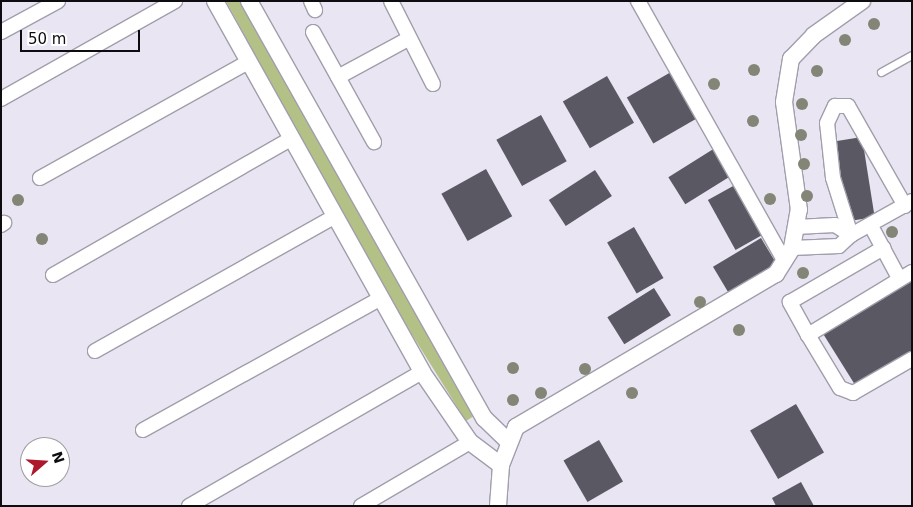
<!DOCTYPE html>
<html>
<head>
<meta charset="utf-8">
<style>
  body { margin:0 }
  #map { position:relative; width:913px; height:507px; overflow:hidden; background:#e9e5f3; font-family:"DejaVu Sans",sans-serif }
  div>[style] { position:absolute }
  .green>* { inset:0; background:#b3c186 }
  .building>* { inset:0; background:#5a5863; transform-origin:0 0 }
  .roads { filter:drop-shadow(1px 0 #a19eab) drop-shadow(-1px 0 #a19eab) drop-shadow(0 1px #a19eab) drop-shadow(0 -1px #a19eab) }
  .service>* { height:7px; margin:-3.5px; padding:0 3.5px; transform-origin:3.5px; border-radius:3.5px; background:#fff }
  .minor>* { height:14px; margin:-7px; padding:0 7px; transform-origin:7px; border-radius:7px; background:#fff }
  .tertiary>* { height:16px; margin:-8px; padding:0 8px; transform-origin:8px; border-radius:8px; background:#fff }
  .trees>* { width:12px; height:12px; margin:-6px; border-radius:50%; background:#838577 }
  span { translate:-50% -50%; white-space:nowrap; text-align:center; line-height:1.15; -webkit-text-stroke:5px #fff; paint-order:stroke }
  .frame { position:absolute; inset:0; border:2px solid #0e0c11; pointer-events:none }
  .north { position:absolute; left:20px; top:437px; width:50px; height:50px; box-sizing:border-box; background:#fff; border:1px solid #9f9ea0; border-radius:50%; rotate:71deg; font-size:14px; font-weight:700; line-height:20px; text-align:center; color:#0e0c11 }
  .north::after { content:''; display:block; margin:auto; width:18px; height:22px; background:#ad182a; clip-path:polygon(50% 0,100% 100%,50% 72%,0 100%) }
  .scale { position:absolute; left:20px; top:30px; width:120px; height:22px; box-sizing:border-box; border:2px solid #0e0c11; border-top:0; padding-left:6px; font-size:15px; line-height:18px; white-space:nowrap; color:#0e0c11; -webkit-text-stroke:4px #fff; paint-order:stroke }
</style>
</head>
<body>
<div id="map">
  <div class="green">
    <div style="clip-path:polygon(226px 1px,242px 1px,253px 21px,474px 416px,466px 421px,376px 277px)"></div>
  </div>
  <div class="building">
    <div style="left:671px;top:72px;width:53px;height:51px;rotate:60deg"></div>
    <div style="left:607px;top:76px;width:54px;height:51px;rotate:60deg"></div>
    <div style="left:541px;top:115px;width:53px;height:51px;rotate:61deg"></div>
    <div style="left:862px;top:137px;width:81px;height:27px;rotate:81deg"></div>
    <div style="left:715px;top:148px;width:32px;height:55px;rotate:58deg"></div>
    <div style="left:486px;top:169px;width:54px;height:51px;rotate:61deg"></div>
    <div style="left:595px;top:170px;width:31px;height:55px;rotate:57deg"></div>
    <div style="left:735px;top:185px;width:57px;height:31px;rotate:61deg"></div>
    <div style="left:634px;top:227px;width:59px;height:31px;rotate:60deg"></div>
    <div style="left:761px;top:238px;width:31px;height:56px;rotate:59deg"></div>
    <div style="clip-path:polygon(912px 275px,912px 353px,857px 388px,822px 332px)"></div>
    <div style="left:654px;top:288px;width:32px;height:55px;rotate:58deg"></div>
    <div style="left:796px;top:404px;width:56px;height:53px;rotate:60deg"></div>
    <div style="left:599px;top:440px;width:48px;height:41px;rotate:60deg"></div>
    <div style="clip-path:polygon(801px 482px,814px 506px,776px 506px,772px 498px)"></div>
  </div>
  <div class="roads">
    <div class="service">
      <div style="left:881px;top:72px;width:35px;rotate:-29deg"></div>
    </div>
    <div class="minor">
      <div style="left:311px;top:1px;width:10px;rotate:66deg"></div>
      <div style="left:391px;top:1px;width:93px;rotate:63.2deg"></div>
      <div style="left:638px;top:1px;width:297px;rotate:60.6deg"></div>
      <div style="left:1px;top:32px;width:65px;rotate:-28.5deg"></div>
      <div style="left:313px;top:32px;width:126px;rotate:61deg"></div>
      <div style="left:338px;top:77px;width:80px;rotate:-28.5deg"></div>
      <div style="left:1px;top:99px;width:200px;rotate:-29.4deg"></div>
      <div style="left:40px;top:178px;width:237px;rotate:-29.1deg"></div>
      <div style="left:1px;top:225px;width:4px;rotate:-34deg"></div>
      <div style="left:871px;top:226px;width:59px;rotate:61.7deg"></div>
      <div style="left:796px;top:227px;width:39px;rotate:-3deg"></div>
      <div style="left:835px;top:225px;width:19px;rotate:32deg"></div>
      <div style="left:851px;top:235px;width:60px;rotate:-107.5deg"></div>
      <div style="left:833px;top:178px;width:55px;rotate:-96.2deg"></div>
      <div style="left:827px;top:123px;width:19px;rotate:-65deg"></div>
      <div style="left:835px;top:106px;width:13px"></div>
      <div style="left:848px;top:106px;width:115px;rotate:60.3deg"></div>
      <div style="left:792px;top:248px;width:47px;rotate:-2.4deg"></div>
      <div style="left:839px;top:246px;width:16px;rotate:-43deg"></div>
      <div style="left:851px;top:235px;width:70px;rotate:-29.1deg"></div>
      <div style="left:912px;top:272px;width:122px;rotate:148.8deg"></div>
      <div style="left:808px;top:335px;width:62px;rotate:58.9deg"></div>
      <div style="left:840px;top:388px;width:14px;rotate:21deg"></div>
      <div style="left:853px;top:393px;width:68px;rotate:-30deg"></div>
      <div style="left:53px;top:275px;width:272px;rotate:-29.8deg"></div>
      <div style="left:808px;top:335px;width:38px;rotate:-119deg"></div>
      <div style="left:790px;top:302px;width:108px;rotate:-30.1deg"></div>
      <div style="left:95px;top:351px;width:274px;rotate:-29.3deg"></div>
      <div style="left:143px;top:430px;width:270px;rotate:-29deg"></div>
      <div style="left:189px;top:506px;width:269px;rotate:-29.9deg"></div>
      <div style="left:361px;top:506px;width:126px;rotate:-30.4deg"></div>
    </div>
    <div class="tertiary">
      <div style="left:215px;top:1px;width:425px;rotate:60.8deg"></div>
      <div style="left:422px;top:372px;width:85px;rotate:55.6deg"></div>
      <div style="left:470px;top:442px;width:39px;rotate:37deg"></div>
      <div style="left:249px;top:1px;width:479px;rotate:60.6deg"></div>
      <div style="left:484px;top:418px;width:32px;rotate:44deg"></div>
      <div style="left:498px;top:506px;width:41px;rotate:-85.8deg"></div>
      <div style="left:501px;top:465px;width:41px;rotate:-68.5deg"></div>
      <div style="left:516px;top:427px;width:302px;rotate:-30.5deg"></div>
      <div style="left:776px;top:274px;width:31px;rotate:-58deg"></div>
      <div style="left:792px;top:248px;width:39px;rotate:-80deg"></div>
      <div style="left:799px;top:210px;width:109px;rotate:-97.9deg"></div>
      <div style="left:784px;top:102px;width:44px;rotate:-80.8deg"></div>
      <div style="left:791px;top:59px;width:33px;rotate:-46deg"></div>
      <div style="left:814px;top:35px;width:59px;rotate:-35.3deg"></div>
    </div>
  </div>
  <div class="trees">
    <div style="left:874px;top:24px"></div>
    <div style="left:845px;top:40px"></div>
    <div style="left:754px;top:70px"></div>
    <div style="left:817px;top:71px"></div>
    <div style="left:714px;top:84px"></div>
    <div style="left:802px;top:104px"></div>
    <div style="left:753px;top:121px"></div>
    <div style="left:801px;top:135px"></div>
    <div style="left:804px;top:164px"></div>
    <div style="left:807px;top:196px"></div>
    <div style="left:770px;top:199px"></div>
    <div style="left:18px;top:200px"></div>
    <div style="left:892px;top:232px"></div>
    <div style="left:42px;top:239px"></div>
    <div style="left:803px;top:273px"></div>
    <div style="left:700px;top:302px"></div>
    <div style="left:739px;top:330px"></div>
    <div style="left:513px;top:368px"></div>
    <div style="left:585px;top:369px"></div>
    <div style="left:541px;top:393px"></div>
    <div style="left:632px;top:393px"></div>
    <div style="left:513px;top:400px"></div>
  </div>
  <div class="frame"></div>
  <div class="north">N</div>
  <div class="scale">50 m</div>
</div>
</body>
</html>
